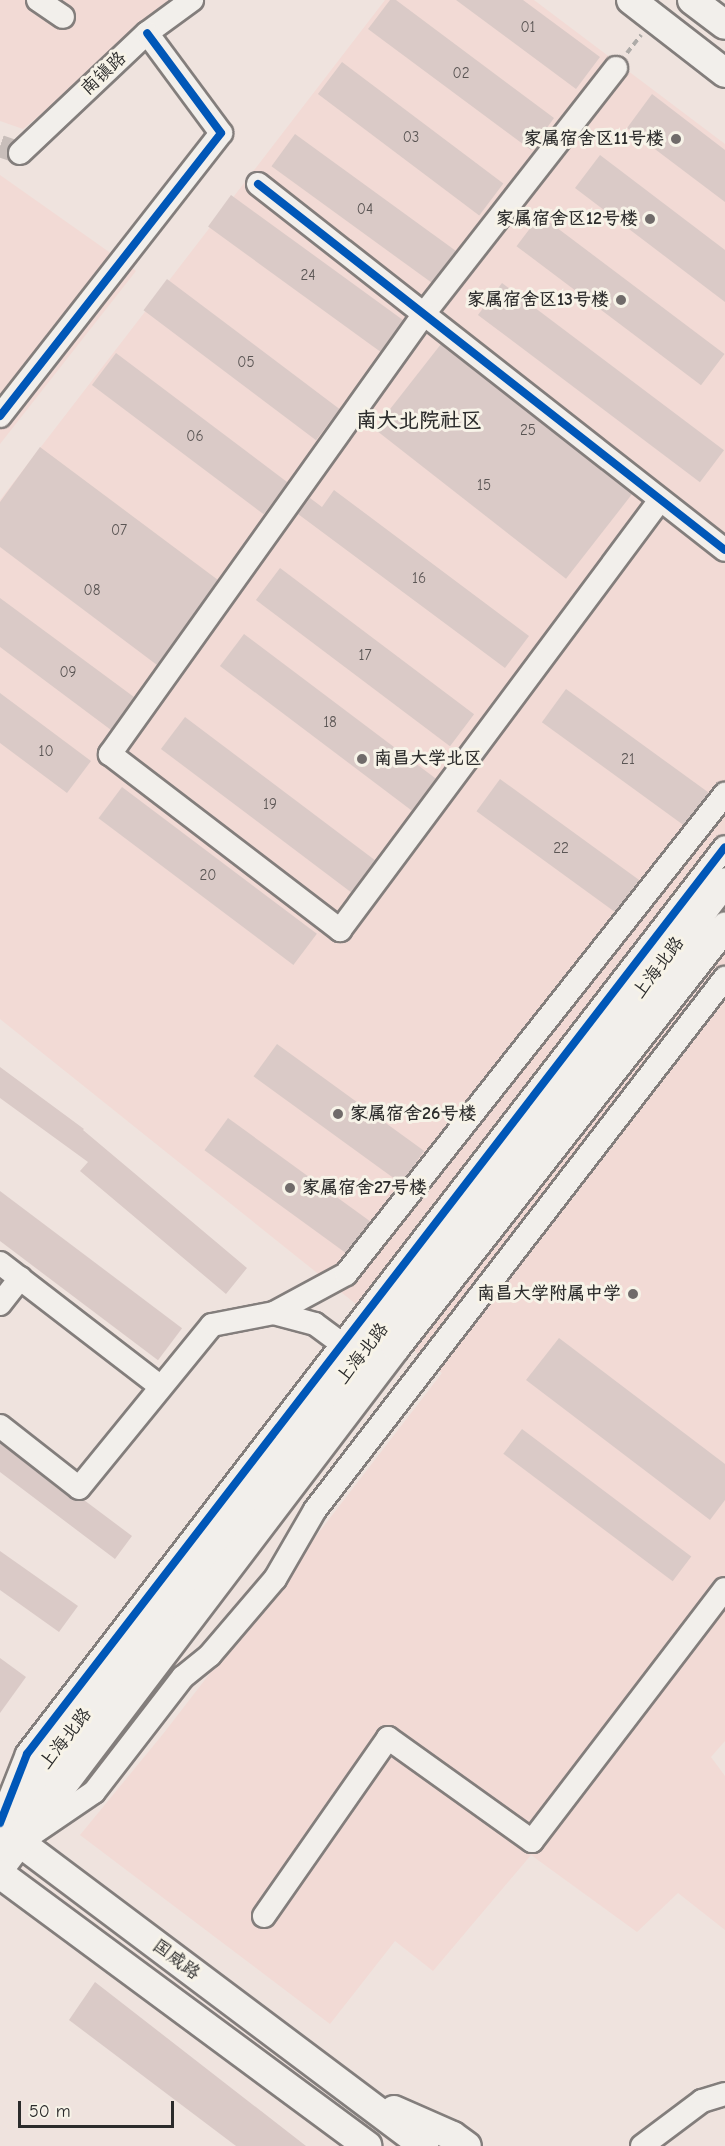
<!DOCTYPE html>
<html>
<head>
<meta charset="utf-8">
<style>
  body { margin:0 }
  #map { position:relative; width:725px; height:2146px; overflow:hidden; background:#efe3de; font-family:"Comic Neue","LXGW WenKai TC",sans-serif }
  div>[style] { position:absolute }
  .built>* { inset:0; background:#f2dad5 }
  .building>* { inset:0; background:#dacac7; transform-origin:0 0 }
  .minor-tunnel>* { height:22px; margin-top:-11px; transform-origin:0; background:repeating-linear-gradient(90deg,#c8beba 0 22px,transparent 0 33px) }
  .path>* { height:4px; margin-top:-2px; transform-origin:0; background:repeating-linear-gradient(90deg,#aeaba8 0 6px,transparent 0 10.5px) }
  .roads { filter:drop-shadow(2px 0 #837e7c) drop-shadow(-2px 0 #837e7c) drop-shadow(0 2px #837e7c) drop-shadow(0 -2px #837e7c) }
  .minor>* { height:22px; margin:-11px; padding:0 11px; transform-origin:11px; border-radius:11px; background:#f2efeb }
  .major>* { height:28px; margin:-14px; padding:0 14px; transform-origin:14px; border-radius:14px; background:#f2efeb }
  .cycleway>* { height:8px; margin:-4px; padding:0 4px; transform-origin:4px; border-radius:4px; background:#0057b8 }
  .dots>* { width:16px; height:16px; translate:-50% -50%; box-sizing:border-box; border:3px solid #f7f3e8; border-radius:50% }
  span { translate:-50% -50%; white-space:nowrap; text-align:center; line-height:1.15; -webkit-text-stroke:6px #f7f3e8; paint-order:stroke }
  .number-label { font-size:15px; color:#5a5554 }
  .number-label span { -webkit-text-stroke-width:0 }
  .street-label { font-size:18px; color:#2b2b2b }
  .poi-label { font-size:18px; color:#2b2b2b; font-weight:700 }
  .right { translate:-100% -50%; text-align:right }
  .left { translate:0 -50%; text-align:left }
  .quarter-label { font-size:21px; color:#2b2b2b; font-weight:700 }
  .scale { position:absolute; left:18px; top:2101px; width:156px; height:27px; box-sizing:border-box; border:3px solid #2b2b2b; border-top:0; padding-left:8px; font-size:18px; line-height:21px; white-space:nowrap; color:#2b2b2b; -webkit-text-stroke:4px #f7f3e8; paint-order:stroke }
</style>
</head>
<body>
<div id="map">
  <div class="built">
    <div style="clip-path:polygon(0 0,182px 0,23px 129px,0 121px)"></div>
    <div style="clip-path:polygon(385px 0,534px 0,725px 144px,725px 1741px,711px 1757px,725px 1776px,725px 1930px,678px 1893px,637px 1932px,531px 1855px,433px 1971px,395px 1941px,330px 2024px,80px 1835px,163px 1734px,442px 1373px,0 1019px,0 500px)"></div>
    <div style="clip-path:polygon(0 175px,136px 271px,0 444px)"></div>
  </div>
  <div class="building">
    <div style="clip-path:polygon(390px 0,396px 0,554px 118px,531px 150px,368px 29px)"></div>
    <div style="clip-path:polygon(456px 0,523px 0,600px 57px,576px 89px)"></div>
    <div style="left:342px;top:62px;width:202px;height:40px;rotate:37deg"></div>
    <div style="clip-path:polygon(652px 94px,725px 150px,725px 202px,627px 128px)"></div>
    <div style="left:295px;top:134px;width:199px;height:40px;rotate:36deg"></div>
    <div style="clip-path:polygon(600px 155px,725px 250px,725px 302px,575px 188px)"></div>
    <div style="left:231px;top:195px;width:213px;height:39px;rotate:36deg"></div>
    <div style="left:540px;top:215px;width:231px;height:39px;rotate:37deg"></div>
    <div style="left:167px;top:279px;width:216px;height:39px;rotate:37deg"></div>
    <div style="left:502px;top:283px;width:278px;height:40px;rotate:37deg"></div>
    <div style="left:441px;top:344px;width:243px;height:108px;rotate:38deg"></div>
    <div style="left:116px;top:353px;width:215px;height:40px;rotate:37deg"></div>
    <div style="clip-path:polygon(40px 447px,218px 580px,157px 665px,0 547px,0 502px)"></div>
    <div style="clip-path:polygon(334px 490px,529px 636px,505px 668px,298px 514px,310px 498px,322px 507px)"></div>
    <div style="left:280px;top:568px;width:243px;height:40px;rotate:37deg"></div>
    <div style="clip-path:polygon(0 598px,134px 697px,111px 730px,0 647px)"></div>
    <div style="left:244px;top:634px;width:240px;height:40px;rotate:37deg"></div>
    <div style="left:566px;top:689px;width:177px;height:41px;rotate:36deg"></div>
    <div style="clip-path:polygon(0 693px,91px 761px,67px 793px,0 743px)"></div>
    <div style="left:185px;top:717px;width:238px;height:40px;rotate:37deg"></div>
    <div style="left:500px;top:779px;width:172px;height:40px;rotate:36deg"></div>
    <div style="left:122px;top:787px;width:244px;height:39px;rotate:37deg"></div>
    <div style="left:277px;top:1044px;width:182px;height:40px;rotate:36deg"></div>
    <div style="clip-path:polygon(0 1067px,84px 1129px,83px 1130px,247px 1268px,226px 1294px,80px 1171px,88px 1162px,0 1098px)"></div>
    <div style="left:228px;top:1118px;width:176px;height:40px;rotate:36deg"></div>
    <div style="left:0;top:1191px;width:228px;height:40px;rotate:37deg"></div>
    <div style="clip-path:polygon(559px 1338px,725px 1464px,725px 1500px,710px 1520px,526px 1380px)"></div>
    <div style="left:522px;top:1429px;width:212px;height:31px;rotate:37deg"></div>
    <div style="clip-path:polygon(0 1443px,71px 1499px,84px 1500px,132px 1536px,115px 1559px,0 1472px)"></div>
    <div style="clip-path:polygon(0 1551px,78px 1606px,59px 1632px,0 1590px)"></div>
    <div style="clip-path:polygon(0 1658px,26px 1677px,0 1713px)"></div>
    <div style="clip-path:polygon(95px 1982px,306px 2146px,236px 2146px,69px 2020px)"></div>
  </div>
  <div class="minor-tunnel">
    <div style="left:0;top:146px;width:21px;rotate:19deg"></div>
  </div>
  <div class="path">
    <div style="left:627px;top:53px;width:23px;rotate:-52deg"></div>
  </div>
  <div class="roads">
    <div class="minor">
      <div style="left:38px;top:0;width:30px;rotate:34deg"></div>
      <div style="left:616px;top:68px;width:312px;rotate:128deg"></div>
      <div style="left:424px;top:314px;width:541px;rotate:125.51deg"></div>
      <div style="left:110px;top:754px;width:290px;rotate:37.4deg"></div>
      <div style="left:340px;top:930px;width:536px;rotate:-53.34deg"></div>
      <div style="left:20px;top:153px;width:175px;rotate:-43.4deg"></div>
      <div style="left:147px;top:33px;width:56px;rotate:-36.3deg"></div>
      <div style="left:258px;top:184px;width:593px;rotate:38.09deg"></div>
      <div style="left:0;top:416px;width:359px;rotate:-52deg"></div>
      <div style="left:221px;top:133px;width:124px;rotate:-126.5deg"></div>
      <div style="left:0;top:1263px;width:203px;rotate:37.6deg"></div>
      <div style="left:0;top:1304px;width:33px;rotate:-52deg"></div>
      <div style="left:274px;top:1313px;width:42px;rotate:15deg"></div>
      <div style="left:315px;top:1324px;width:49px;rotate:36.6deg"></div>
      <div style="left:0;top:1426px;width:100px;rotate:38.1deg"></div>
      <div style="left:79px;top:1488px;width:210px;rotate:-50.8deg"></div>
      <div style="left:212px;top:1325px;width:63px;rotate:-11deg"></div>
      <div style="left:274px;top:1313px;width:82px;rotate:-28.4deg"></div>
      <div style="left:346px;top:1274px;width:612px;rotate:-51.71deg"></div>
      <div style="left:6px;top:1807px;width:57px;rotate:-68.4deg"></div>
      <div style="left:27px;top:1754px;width:1144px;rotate:-52.42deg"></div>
      <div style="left:31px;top:1835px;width:76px;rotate:-34.3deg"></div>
      <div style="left:94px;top:1792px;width:145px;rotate:-52.3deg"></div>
      <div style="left:183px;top:1677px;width:35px;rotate:-39deg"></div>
      <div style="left:210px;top:1655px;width:100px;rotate:-49.5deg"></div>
      <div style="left:275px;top:1579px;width:80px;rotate:-59.9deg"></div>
      <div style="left:315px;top:1510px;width:672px;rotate:-52.38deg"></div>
      <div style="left:264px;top:1916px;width:217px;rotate:-55.1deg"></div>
      <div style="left:388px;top:1738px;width:177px;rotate:35.6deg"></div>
      <div style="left:532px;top:1841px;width:317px;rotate:-52.6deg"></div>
      <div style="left:642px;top:2146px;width:75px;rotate:-36.9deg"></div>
      <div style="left:702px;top:2101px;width:24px;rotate:-17deg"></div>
    </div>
    <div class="major">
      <div style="left:631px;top:0;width:119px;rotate:37.8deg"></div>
      <div style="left:692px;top:0;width:41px;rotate:37.1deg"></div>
      <div style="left:0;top:1825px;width:1189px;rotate:-52.45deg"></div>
      <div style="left:6px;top:1832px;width:523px;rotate:36.91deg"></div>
      <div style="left:0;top:1868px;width:654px;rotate:-52.76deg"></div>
      <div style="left:396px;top:1347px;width:534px;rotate:-51.93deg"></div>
      <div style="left:0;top:1874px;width:457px;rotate:36.5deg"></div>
      <div style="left:394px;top:2110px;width:64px;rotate:23.8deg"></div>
      <div style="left:453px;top:2136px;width:17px;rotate:36deg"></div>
    </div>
  </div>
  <div class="cycleway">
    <div style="left:258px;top:184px;width:593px;rotate:38.09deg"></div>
    <div style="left:0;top:416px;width:359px;rotate:-52deg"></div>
    <div style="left:221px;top:133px;width:124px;rotate:-126.5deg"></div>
    <div style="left:0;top:1823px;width:74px;rotate:-68.6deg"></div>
    <div style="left:27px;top:1754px;width:1144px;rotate:-52.42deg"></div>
  </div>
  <div class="dots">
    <div style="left:676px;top:139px;background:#706b6a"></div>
    <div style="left:650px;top:219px;background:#706b6a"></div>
    <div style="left:621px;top:300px;background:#706b6a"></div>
    <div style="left:362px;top:759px;background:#706b6a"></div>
    <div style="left:338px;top:1114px;background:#706b6a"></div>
    <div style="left:290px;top:1188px;background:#706b6a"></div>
    <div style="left:633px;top:1294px;background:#706b6a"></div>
  </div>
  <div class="number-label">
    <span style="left:528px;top:28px">01</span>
    <span style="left:461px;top:74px">02</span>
    <span style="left:411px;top:138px">03</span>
    <span style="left:365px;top:210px">04</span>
    <span style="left:308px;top:276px">24</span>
    <span style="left:246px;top:363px">05</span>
    <span style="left:528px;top:431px">25</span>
    <span style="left:195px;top:437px">06</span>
    <span style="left:484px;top:486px">15</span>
    <span style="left:119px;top:531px">07</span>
    <span style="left:419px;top:579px">16</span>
    <span style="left:92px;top:591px">08</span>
    <span style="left:365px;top:656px">17</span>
    <span style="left:68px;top:673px">09</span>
    <span style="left:330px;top:723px">18</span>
    <span style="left:46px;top:752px">10</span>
    <span style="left:628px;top:760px">21</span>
    <span style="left:270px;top:805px">19</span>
    <span style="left:561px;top:849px">22</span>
    <span style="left:208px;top:876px">20</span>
  </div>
  <div class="street-label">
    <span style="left:104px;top:74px;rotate:-43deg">南镇路</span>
    <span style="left:659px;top:968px;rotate:-53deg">上海北路</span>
    <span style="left:363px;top:1354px;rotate:-52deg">上海北路</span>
    <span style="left:66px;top:1739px;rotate:-52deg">上海北路</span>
    <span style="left:176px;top:1960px;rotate:37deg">国威路</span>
  </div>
  <div class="poi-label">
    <span class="right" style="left:664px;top:139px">家属宿舍区11号楼</span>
    <span class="right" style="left:638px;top:219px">家属宿舍区12号楼</span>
    <span class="right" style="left:609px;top:300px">家属宿舍区13号楼</span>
    <span class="left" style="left:374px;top:759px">南昌大学北区</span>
    <span class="left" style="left:350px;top:1114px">家属宿舍26号楼</span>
    <span class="left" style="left:302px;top:1188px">家属宿舍27号楼</span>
    <span class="right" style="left:621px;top:1294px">南昌大学附属中学</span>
  </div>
  <div class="quarter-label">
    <span style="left:419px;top:420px">南大北院社区</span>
  </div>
  <div class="scale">50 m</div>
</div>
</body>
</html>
